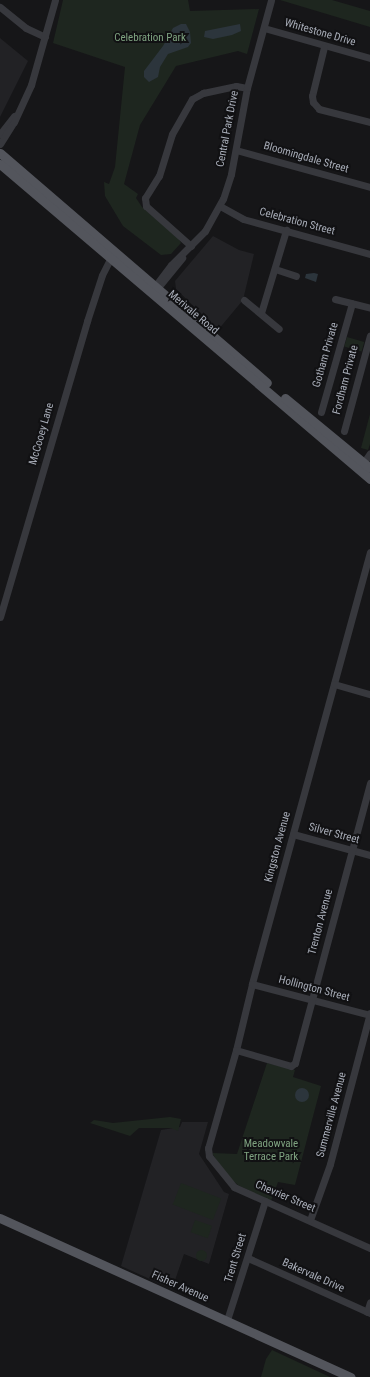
<!DOCTYPE html>
<html>
<head>
<meta charset="utf-8">
<style>
  body { margin:0 }
  #map { position:relative; width:370px; height:1377px; overflow:hidden; background:#161618; font-family:"Roboto Condensed",sans-serif }
  div>[style] { position:absolute }
  .built>* { inset:0; background:#222225 }
  .green>* { inset:0; background:#1e261f; transform-origin:0 0 }
  .round { border-radius:50% }
  .water>* { inset:0; background:#2c353c }
  .minor>* { height:7px; margin:-3.5px; padding:0 3.5px; transform-origin:3.5px; border-radius:3.5px; background:#37383d }
  .major>* { height:9px; margin:-4.5px; padding:0 4.5px; transform-origin:4.5px; border-radius:4.5px; background:#53555c }
  span { translate:-50% -50%; white-space:nowrap; text-align:center; line-height:1.15; -webkit-text-stroke:4px #111113; paint-order:stroke }
  .street-label { font-size:11px; color:#a8adb8 }
  .park-label { font-size:11px; color:#7fa381 }
</style>
</head>
<body>
<div id="map">
  <div class="built">
    <div style="clip-path:polygon(0 38px,28px 61px,0 117px)"></div>
    <div style="clip-path:polygon(213px 236px,239px 250px,254px 254px,243px 300px,218px 330px,176px 289px,175px 281px)"></div>
    <div style="clip-path:polygon(182px 1122px,208px 1122px,199px 1154px,224px 1192px,229px 1194px,209px 1264px,184px 1254px,172px 1289px,121px 1266px,161px 1130px,180px 1127px)"></div>
  </div>
  <div class="green">
    <div style="clip-path:polygon(63px 0,188px 0,190px 11px,259px 9px,247px 54px,238px 51px,176px 66px,140px 125px,124px 184px,138px 194px,136px 198px,142px 207px,178px 238px,181px 243px,171px 254px,161px 255px,123px 226px,105px 196px,104px 182px,109px 184px,115px 167px,125px 67px,53px 43px)"></div>
    <div style="clip-path:polygon(280px 0,332px 0,370px 11px,370px 27px)"></div>
    <div style="left:347px;top:337px;width:18px;height:10px;rotate:16deg"></div>
    <div style="clip-path:polygon(370px 414px,370px 444px,368px 450px,361px 448px)"></div>
    <div style="clip-path:polygon(267px 1063px,295px 1070px,293px 1077px,321px 1086px,295px 1185px,278px 1182px,271px 1201px,238px 1185px,226px 1175px,212px 1153px,237px 1154px)"></div>
    <div style="clip-path:polygon(170px 1117px,181px 1119px,178px 1131px,171px 1128px,139px 1128px,130px 1136px,90px 1123px,94px 1120px,113px 1123px)"></div>
    <div style="left:181px;top:1183px;width:43px;height:23px;rotate:21deg"></div>
    <div style="left:195px;top:1220px;width:18px;height:13px;rotate:19deg"></div>
    <div class="round" style="left:195.5px;top:1249.5px;width:11px;height:11px"></div>
    <div style="clip-path:polygon(272px 1350px,330px 1377px,261px 1377px,266px 1359px)"></div>
  </div>
  <div class="water">
    <div style="clip-path:polygon(181px 24px,186px 24px,190px 32px,191px 43px,188px 47px,168px 54px,160px 67px,158px 77px,149px 82px,144px 77px,144px 71px,163px 46px,173px 28px)"></div>
    <div style="clip-path:polygon(240px 24px,241px 31px,232px 35px,213px 39px,204px 37px,205px 31px)"></div>
    <div style="clip-path:polygon(314px 273px,318px 274px,316px 282px,305px 278px,306px 274px)"></div>
    <div class="round" style="left:295px;top:1088px;width:14px;height:14px"></div>
  </div>
  <div class="minor">
    <div style="left:0;top:7px;width:33px;rotate:39deg"></div>
    <div style="left:26px;top:28px;width:21px;rotate:25deg"></div>
    <div style="left:264px;top:28px;width:110px;rotate:15.8deg"></div>
    <div style="left:324px;top:47px;width:50px;rotate:103.8deg"></div>
    <div style="left:312px;top:96px;width:6px;rotate:81deg"></div>
    <div style="left:313px;top:102px;width:9px;rotate:49deg"></div>
    <div style="left:319px;top:109px;width:53px;rotate:14.3deg"></div>
    <div style="left:0;top:134px;width:23px;rotate:-52deg"></div>
    <div style="left:0;top:144px;width:26px;rotate:-58deg"></div>
    <div style="left:14px;top:122px;width:41px;rotate:-65.3deg"></div>
    <div style="left:31px;top:85px;width:88px;rotate:-74.2deg"></div>
    <div style="left:236px;top:150px;width:139px;rotate:15.4deg"></div>
    <div style="left:220px;top:206px;width:26px;rotate:29deg"></div>
    <div style="left:243px;top:219px;width:132px;rotate:15.4deg"></div>
    <div style="left:191px;top:246px;width:60px;rotate:-138.4deg"></div>
    <div style="left:146px;top:206px;width:8px;rotate:-97deg"></div>
    <div style="left:145px;top:198px;width:26px;rotate:-58deg"></div>
    <div style="left:159px;top:176px;width:44px;rotate:-72.8deg"></div>
    <div style="left:172px;top:134px;width:40px;rotate:-60.3deg"></div>
    <div style="left:192px;top:99px;width:13px;rotate:-29deg"></div>
    <div style="left:203px;top:93px;width:34px;rotate:-12deg"></div>
    <div style="left:236px;top:86px;width:11px;rotate:10deg"></div>
    <div style="left:275px;top:269px;width:22px;rotate:18deg"></div>
    <div style="left:152px;top:290px;width:31px;rotate:-53deg"></div>
    <div style="left:171px;top:265px;width:48px;rotate:-45deg"></div>
    <div style="left:205px;top:231px;width:37px;rotate:-61deg"></div>
    <div style="left:223px;top:199px;width:26px;rotate:-72deg"></div>
    <div style="left:231px;top:174px;width:87px;rotate:-79.5deg"></div>
    <div style="left:247px;top:88px;width:91px;rotate:-74.7deg"></div>
    <div style="left:155px;top:291px;width:43px;rotate:-50.7deg"></div>
    <div style="left:335px;top:299px;width:36px;rotate:14deg"></div>
    <div style="left:244px;top:300px;width:45px;rotate:39.6deg"></div>
    <div style="left:261px;top:313px;width:87px;rotate:-73.2deg"></div>
    <div style="left:321px;top:412px;width:113px;rotate:-74.1deg"></div>
    <div style="left:344px;top:431px;width:99px;rotate:-74.8deg"></div>
    <div style="left:362px;top:465px;width:14px;rotate:-56deg"></div>
    <div style="left:370px;top:552px;width:448px;rotate:105.3deg"></div>
    <div style="left:252px;top:984px;width:68px;rotate:103.6deg"></div>
    <div style="left:236px;top:1050px;width:102px;rotate:105.9deg"></div>
    <div style="left:208px;top:1148px;width:8px;rotate:83deg"></div>
    <div style="left:209px;top:1156px;width:40px;rotate:51deg"></div>
    <div style="left:234px;top:1187px;width:149px;rotate:24.2deg"></div>
    <div style="left:0;top:617px;width:309px;rotate:-73.6deg"></div>
    <div style="left:87px;top:321px;width:48px;rotate:-71.9deg"></div>
    <div style="left:102px;top:275px;width:18px;rotate:-63deg"></div>
    <div style="left:334px;top:684px;width:37px;rotate:16deg"></div>
    <div style="left:293px;top:834px;width:80px;rotate:15.3deg"></div>
    <div style="left:252px;top:984px;width:122px;rotate:14.7deg"></div>
    <div style="left:236px;top:1050px;width:57px;rotate:16.2deg"></div>
    <div style="left:291px;top:1066px;width:5px;rotate:-37deg"></div>
    <div style="left:295px;top:1063px;width:290px;rotate:-75deg"></div>
    <div style="left:310px;top:1220px;width:59px;rotate:-70.3deg"></div>
    <div style="left:330px;top:1164px;width:156px;rotate:-75.2deg"></div>
    <div style="left:248px;top:1258px;width:134px;rotate:24.3deg"></div>
    <div style="left:367px;top:1312px;width:10px;rotate:-73deg"></div>
    <div style="left:227px;top:1320px;width:125px;rotate:-72.3deg"></div>
  </div>
  <div class="major">
    <div style="left:0;top:153px;width:352px;rotate:40.7deg"></div>
    <div style="left:0;top:164px;width:486px;rotate:40.4deg"></div>
    <div style="left:285px;top:398px;width:110px;rotate:39.5deg"></div>
    <div style="left:0;top:1218px;width:385px;rotate:24.4deg"></div>
  </div>
  <div class="street-label">
    <span style="left:320px;top:33px;rotate:16deg">Whitestone Drive</span>
    <span style="left:228px;top:129px;rotate:-79deg">Central Park Drive</span>
    <span style="left:306px;top:158px;rotate:16deg">Bloomingdale Street</span>
    <span style="left:297px;top:222px;rotate:15deg">Celebration Street</span>
    <span style="left:193px;top:313px;rotate:40deg">Merivale Road</span>
    <span style="left:326px;top:355px;rotate:-74deg">Gotham Private</span>
    <span style="left:346px;top:380px;rotate:-75deg">Fordham Private</span>
    <span style="left:42px;top:434px;rotate:-74deg">McCooey Lane</span>
    <span style="left:334px;top:834px;rotate:15deg">Silver Street</span>
    <span style="left:278px;top:847px;rotate:-75deg">Kingston Avenue</span>
    <span style="left:321px;top:922px;rotate:-75deg">Trenton Avenue</span>
    <span style="left:314px;top:989px;rotate:15deg">Hollington Street</span>
    <span style="left:332px;top:1115px;rotate:-75deg">Summerville Avenue</span>
    <span style="left:285px;top:1197px;rotate:23deg">Chevrier Street</span>
    <span style="left:236px;top:1258px;rotate:-73deg">Trent Street</span>
    <span style="left:313px;top:1276px;rotate:24deg">Bakervale Drive</span>
    <span style="left:180px;top:1287px;rotate:24deg">Fisher Avenue</span>
  </div>
  <div class="park-label">
    <span style="left:150px;top:38px">Celebration Park</span>
    <span style="left:271px;top:1151px">Meadowvale<br>Terrace Park</span>
  </div>
</div>
</body>
</html>
